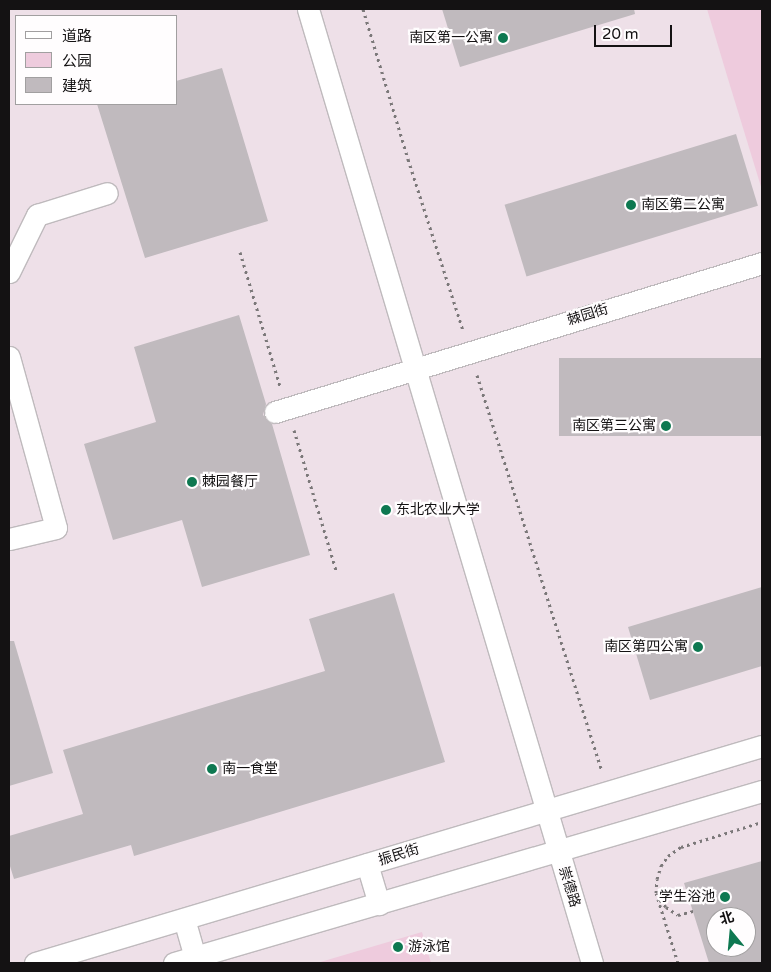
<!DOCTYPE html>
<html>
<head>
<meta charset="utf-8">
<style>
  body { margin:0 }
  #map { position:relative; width:771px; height:972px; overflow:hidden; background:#f4eef1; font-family:"Varela Round","Noto Sans SC",sans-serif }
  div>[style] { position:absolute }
  .built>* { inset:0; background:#eee0e8 }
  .green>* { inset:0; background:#eecbdd }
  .building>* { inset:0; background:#c0babe; transform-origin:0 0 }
  .path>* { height:3px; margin-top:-1.5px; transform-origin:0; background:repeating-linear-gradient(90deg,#7b7879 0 2.5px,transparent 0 6.5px) }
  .roads { filter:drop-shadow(1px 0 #bfbabd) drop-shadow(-1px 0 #bfbabd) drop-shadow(0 1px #bfbabd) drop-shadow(0 -1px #bfbabd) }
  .street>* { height:21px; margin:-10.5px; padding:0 10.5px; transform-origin:10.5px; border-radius:10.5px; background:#fff }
  .dots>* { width:14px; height:14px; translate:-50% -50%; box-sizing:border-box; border:2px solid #fffdfe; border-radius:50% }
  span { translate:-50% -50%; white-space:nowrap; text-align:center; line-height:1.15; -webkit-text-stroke:4.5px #fffdfe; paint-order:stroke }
  .poi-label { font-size:14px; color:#141213 }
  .right { translate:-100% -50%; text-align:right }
  .left { translate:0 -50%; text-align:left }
  .street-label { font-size:14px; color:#141213 }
  .frame { position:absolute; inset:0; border:10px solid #141213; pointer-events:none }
  .legend { position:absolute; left:15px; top:15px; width:162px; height:90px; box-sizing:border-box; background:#fffdfe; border:1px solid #a19fa0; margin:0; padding:6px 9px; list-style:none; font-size:15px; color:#141213 }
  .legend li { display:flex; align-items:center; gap:10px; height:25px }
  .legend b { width:25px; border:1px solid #a19fa0 }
  .north { position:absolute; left:706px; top:907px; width:50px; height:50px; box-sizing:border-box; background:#fffdfe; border:1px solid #a19fa0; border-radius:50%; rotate:343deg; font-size:14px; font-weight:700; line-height:20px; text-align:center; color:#141213 }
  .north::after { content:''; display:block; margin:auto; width:18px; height:22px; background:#0e7851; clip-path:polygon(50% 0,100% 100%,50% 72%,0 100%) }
  .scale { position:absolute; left:594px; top:25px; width:78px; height:22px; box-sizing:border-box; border:2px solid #141213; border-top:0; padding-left:6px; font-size:15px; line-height:18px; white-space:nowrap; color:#141213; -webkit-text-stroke:4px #fffdfe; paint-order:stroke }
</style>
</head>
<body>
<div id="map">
  <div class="built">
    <div style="clip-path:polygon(evenodd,9px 9px,762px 9px,762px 963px,9px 963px,9px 9px,16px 16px,176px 16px,176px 104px,16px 104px,16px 16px,9px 9px,716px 917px,746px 917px,746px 947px,716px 947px,716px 917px)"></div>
  </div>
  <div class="green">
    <div style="clip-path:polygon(707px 9px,762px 9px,762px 190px,728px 79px)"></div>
    <div style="clip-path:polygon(422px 932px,431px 963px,317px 963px)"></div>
  </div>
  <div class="building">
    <div style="clip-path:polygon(442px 9px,634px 9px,635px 14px,460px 67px)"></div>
    <div style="clip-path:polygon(222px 68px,268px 221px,145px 258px,97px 104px,176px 104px,176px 81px)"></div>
    <div style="left:736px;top:134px;width:75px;height:242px;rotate:73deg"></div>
    <div style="clip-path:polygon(239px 315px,266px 404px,263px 415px,272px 424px,310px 555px,202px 587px,182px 520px,113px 540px,84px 444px,156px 422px,134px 347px)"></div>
    <div style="left:762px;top:358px;width:78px;height:203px;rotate:90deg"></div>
    <div style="clip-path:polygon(762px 587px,762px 666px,650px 700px,628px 627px)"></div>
    <div style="clip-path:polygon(394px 593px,445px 762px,134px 856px,131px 845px,14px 879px,9px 863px,9px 836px,83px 814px,63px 750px,325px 671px,309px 619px)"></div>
    <div style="clip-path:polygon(9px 641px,14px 641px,53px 773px,9px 786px)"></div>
    <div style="clip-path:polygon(evenodd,762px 861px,762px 963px,709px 963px,684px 883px,762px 861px,716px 917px,746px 917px,746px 947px,716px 947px,716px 917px)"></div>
  </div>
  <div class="path">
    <div style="left:363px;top:9px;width:157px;rotate:73.3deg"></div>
    <div style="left:408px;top:159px;width:180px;rotate:72.2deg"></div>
    <div style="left:240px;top:252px;width:140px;rotate:73.4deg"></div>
    <div style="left:477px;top:375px;width:413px;rotate:72.5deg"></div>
    <div style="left:294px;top:430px;width:149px;rotate:73.3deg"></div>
    <div style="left:660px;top:900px;width:9px;rotate:49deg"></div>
    <div style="left:666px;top:907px;width:14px;rotate:34deg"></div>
    <div style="left:678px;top:915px;width:16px;rotate:-15deg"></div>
    <div style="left:678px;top:963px;width:73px;rotate:-107.4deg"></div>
    <div style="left:656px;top:893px;width:14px;rotate:-86deg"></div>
    <div style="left:657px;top:879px;width:14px;rotate:-73deg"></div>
    <div style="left:661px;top:866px;width:12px;rotate:-55deg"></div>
    <div style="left:668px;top:856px;width:16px;rotate:-35deg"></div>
    <div style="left:681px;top:847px;width:85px;rotate:-17.2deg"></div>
  </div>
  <div class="roads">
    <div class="street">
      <div style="left:308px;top:9px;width:995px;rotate:73.42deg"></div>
      <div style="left:9px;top:272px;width:64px;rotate:-63.8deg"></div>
      <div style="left:37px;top:215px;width:73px;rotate:-17.4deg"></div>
      <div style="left:9px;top:357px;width:177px;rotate:74.6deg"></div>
      <div style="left:56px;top:528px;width:48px;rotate:166.8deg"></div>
      <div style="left:275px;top:412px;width:509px;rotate:-17.01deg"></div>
      <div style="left:367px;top:864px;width:42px;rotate:73.3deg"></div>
      <div style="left:184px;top:919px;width:40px;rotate:74deg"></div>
      <div style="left:35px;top:963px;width:759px;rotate:-16.62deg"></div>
      <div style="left:174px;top:963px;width:613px;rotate:-16.31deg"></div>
    </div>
  </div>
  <div class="dots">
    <div style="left:503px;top:38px;background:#0e7851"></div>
    <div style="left:631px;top:205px;background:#0e7851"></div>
    <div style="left:666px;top:426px;background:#0e7851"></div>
    <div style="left:192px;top:482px;background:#0e7851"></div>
    <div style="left:386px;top:510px;background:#0e7851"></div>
    <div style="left:698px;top:647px;background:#0e7851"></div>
    <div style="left:212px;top:769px;background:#0e7851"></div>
    <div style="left:725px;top:897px;background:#0e7851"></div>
    <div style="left:398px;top:947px;background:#0e7851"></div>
  </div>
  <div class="poi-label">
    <span class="right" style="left:493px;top:38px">南区第一公寓</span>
    <span class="left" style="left:641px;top:205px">南区第二公寓</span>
    <span class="right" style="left:656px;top:426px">南区第三公寓</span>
    <span class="left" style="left:202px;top:482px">棘园餐厅</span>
    <span class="left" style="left:396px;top:510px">东北农业大学</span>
    <span class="right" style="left:688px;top:647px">南区第四公寓</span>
    <span class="left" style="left:222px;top:769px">南一食堂</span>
    <span class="right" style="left:715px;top:897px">学生浴池</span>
    <span class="left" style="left:408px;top:947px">游泳馆</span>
  </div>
  <div class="street-label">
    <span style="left:588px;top:315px;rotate:-17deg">棘园街</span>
    <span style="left:399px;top:855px;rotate:-17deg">振民街</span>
    <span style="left:569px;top:887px;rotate:73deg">崇德路</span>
  </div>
  <div class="frame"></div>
  <ul class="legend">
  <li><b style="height:6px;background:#fff"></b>道路</li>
  <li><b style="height:14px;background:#eecbdd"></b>公园</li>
  <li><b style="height:14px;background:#c0babe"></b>建筑</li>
  </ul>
  <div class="north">北</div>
  <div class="scale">20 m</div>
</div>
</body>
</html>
